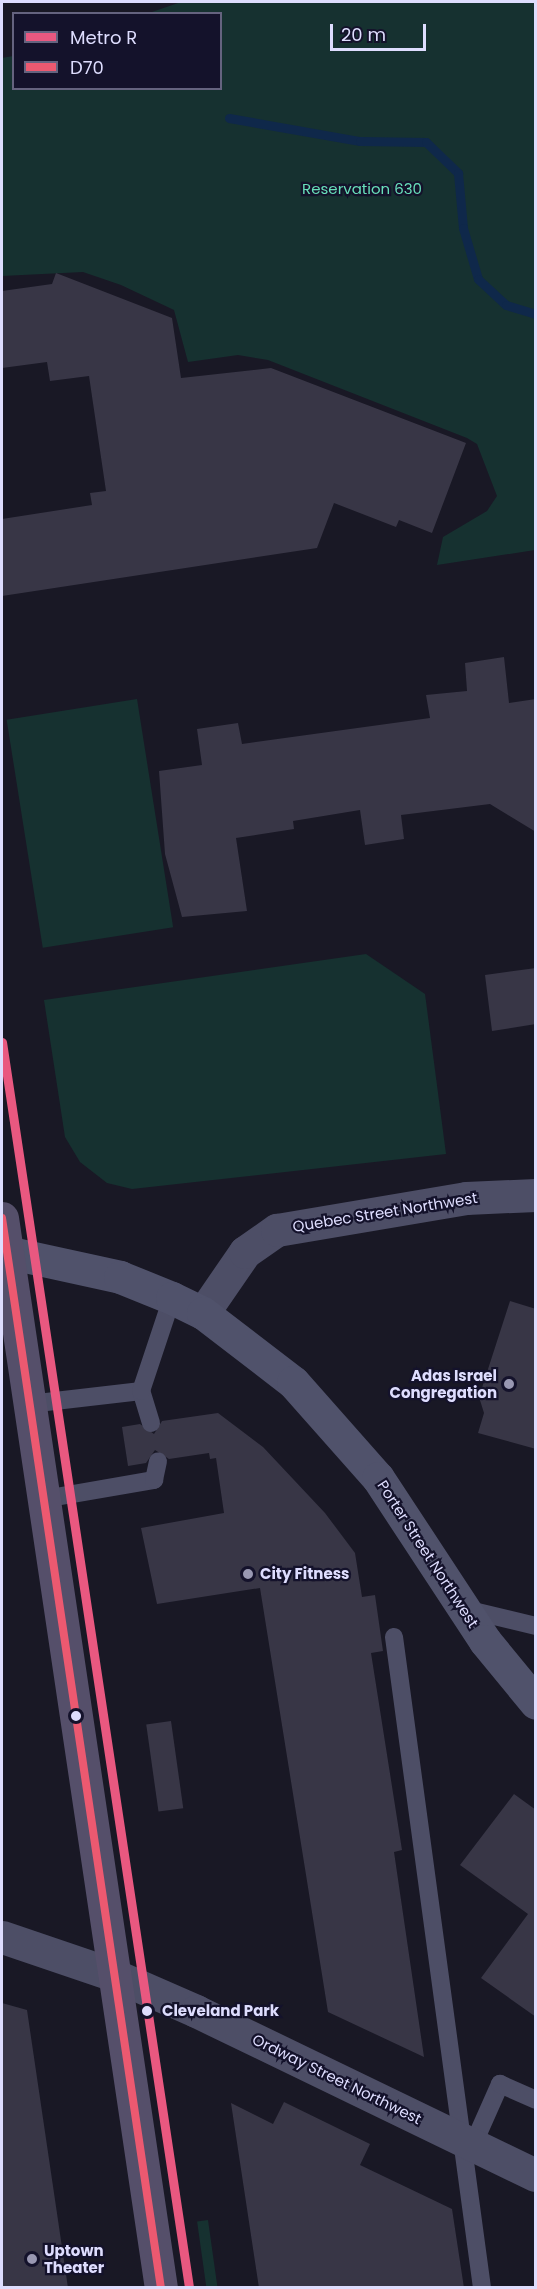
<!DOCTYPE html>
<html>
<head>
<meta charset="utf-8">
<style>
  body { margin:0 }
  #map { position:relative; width:537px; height:2289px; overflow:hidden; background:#191825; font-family:Poppins,sans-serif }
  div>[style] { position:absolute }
  .green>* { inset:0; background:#163130; transform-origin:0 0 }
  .stream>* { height:9px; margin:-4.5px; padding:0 4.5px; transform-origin:4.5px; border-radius:4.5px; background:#0f284a }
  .building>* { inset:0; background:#383646; transform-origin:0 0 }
  .lane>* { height:18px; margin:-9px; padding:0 9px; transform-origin:9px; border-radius:9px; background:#4d4e66 }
  .street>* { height:33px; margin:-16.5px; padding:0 16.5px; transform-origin:16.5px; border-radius:16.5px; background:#4d4e66 }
  .secondary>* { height:33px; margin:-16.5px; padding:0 16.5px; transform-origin:16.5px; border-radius:16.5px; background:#50526b }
  .primary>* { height:33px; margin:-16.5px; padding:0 16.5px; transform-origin:16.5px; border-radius:16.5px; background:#554f6a }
  .bus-1>* { height:8px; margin:-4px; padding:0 4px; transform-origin:4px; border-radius:4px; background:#ec5970 }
  .metro-1>* { height:9px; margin:-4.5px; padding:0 4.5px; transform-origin:4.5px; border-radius:4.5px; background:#e95880 }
  .dots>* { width:16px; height:16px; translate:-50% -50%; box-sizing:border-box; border:3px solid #14122b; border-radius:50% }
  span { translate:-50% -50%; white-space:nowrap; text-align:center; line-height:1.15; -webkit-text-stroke:4.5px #14122b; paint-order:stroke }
  .park-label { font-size:15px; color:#68dfba }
  .street-label { font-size:15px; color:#deddfe }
  .poi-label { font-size:15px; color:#deddfe; font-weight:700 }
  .right { translate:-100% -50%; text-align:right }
  .left { translate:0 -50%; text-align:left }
  .stop-label { font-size:15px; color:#deddfe; font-weight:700 }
  .frame { position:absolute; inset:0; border:3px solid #deddfe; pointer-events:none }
  .legend { position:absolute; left:12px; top:12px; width:210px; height:78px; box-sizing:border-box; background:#14122b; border:2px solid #65637f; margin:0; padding:8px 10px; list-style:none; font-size:18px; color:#deddfe }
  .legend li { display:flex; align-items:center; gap:12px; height:30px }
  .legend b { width:30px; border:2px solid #65637f }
  .scale { position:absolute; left:330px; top:24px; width:96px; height:27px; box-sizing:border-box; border:3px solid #deddfe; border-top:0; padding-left:8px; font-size:18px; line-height:21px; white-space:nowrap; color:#deddfe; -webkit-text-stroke:4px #14122b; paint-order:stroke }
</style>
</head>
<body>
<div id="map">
  <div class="green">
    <div style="clip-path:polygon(181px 2px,535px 2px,535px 550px,437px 565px,443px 537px,487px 511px,497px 496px,477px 444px,467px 438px,268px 360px,238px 355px,188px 362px,174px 310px,121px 285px,83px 272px,2px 276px,2px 58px,13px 56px,14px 88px,220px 88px,220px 14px,149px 13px)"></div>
    <div style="left:137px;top:699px;width:231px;height:132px;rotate:81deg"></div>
    <div style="clip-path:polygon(366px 954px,425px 994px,446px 1154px,132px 1189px,107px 1183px,80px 1162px,65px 1137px,44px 1000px)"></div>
    <div style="left:208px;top:2220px;width:68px;height:11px;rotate:82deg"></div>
  </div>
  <div class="stream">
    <div style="left:229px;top:118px;width:133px;rotate:10deg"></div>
    <div style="left:360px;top:141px;width:66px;rotate:0.9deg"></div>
    <div style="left:426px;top:142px;width:45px;rotate:44.1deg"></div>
    <div style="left:458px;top:173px;width:55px;rotate:84.8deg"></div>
    <div style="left:463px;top:228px;width:53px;rotate:73.6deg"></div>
    <div style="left:478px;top:279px;width:38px;rotate:43deg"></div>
    <div style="left:506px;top:305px;width:31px;rotate:17deg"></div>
  </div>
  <div class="building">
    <div style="clip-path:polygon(56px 273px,172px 318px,181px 378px,271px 368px,466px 443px,432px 533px,399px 520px,396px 527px,334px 503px,317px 548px,2px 596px,2px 519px,92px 505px,90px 493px,106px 491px,89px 376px,50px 381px,47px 362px,2px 368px,2px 291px,52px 284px)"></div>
    <div style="clip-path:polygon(504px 657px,509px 703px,536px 699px,536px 832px,490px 804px,401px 815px,404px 839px,365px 845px,360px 810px,293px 821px,294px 829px,236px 838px,247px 911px,182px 917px,165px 854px,159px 771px,202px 765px,197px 729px,238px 723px,242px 744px,430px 718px,426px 695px,467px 691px,465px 663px)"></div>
    <div style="clip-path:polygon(536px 968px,536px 1024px,492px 1031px,485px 975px)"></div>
    <div style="clip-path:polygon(510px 1301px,536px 1309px,536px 1449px,478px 1433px,484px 1413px,479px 1397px)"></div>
    <div style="clip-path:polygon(218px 1413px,263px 1447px,325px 1513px,355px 1553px,362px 1597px,375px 1595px,383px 1651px,371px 1653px,402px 1850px,394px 1852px,424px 2057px,328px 2012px,260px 1588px,157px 1604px,141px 1528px,224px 1513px,216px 1458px,210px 1459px,209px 1453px,169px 1459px,155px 1450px,146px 1463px,128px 1466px,122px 1427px,140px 1424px,154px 1434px,162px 1421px)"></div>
    <div style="left:171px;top:1721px;width:88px;height:25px;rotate:82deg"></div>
    <div style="clip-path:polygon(514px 1794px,536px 1810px,536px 2017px,481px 1978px,528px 1914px,460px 1865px)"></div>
    <div style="clip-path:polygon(2px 2003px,27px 2010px,68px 2288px,2px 2288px)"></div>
    <div style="clip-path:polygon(284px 2102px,370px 2144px,360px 2165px,452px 2209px,464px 2288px,259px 2288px,231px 2103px,273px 2124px)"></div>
  </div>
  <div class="lane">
    <div style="left:29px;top:1404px;width:113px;rotate:-6.6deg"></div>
    <div style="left:151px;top:1423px;width:34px;rotate:-107deg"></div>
    <div style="left:141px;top:1391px;width:98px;rotate:-71.6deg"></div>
    <div style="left:44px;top:1499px;width:112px;rotate:-9.8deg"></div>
    <div style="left:154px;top:1480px;width:19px;rotate:-78deg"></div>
    <div style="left:465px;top:1609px;width:73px;rotate:13.5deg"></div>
    <div style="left:394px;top:1637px;width:657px;rotate:82.3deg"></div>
    <div style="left:473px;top:2145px;width:67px;rotate:-66.1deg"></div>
    <div style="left:500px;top:2084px;width:39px;rotate:24deg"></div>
  </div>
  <div class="street">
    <div style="left:203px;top:1313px;width:74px;rotate:-55.5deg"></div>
    <div style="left:245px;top:1252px;width:39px;rotate:-35deg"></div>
    <div style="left:277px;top:1230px;width:192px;rotate:-9.6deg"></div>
    <div style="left:466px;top:1198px;width:70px;rotate:-2.5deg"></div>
    <div style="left:2px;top:1937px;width:118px;rotate:18.7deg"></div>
    <div style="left:114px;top:1975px;width:90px;rotate:23.7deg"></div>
    <div style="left:196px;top:2011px;width:377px;rotate:25.8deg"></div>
  </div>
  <div class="secondary">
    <div style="left:2px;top:1251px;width:121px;rotate:12.4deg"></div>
    <div style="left:120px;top:1277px;width:56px;rotate:22deg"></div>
    <div style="left:172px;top:1298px;width:34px;rotate:26deg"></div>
    <div style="left:203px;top:1313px;width:113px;rotate:37.5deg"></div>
    <div style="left:293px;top:1382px;width:128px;rotate:48.5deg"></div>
    <div style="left:378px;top:1478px;width:195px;rotate:56.7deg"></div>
    <div style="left:485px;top:1641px;width:80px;rotate:50.6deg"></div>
  </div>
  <div class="primary">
    <div style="left:2px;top:1218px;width:1082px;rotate:81.55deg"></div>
  </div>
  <div class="bus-1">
    <div style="left:2px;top:1218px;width:1082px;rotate:81.55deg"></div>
  </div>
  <div class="metro-1">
    <div style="left:2px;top:1042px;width:1260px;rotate:81.46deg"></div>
  </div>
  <div class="dots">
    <div style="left:509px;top:1384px;background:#9998b2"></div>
    <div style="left:248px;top:1574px;background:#9998b2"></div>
    <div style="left:76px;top:1716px;background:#deddfe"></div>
    <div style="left:147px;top:2011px;background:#deddfe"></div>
    <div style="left:32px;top:2259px;background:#9998b2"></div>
  </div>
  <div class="park-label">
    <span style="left:362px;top:189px">Reservation 630</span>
  </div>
  <div class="street-label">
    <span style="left:385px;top:1212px;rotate:-9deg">Quebec Street Northwest</span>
    <span style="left:428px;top:1554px;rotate:57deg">Porter Street Northwest</span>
    <span style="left:337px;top:2079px;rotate:26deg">Ordway Street Northwest</span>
  </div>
  <div class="poi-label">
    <span class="right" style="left:497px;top:1384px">Adas Israel<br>Congregation</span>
    <span class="left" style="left:260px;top:1574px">City Fitness</span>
    <span class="left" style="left:44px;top:2259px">Uptown<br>Theater</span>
  </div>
  <div class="stop-label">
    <span class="left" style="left:162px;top:2011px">Cleveland Park</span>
  </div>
  <div class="frame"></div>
  <ul class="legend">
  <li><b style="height:8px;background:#e95880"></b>Metro R</li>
  <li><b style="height:8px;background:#ec5970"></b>D70</li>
  </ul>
  <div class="scale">20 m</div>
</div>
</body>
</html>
